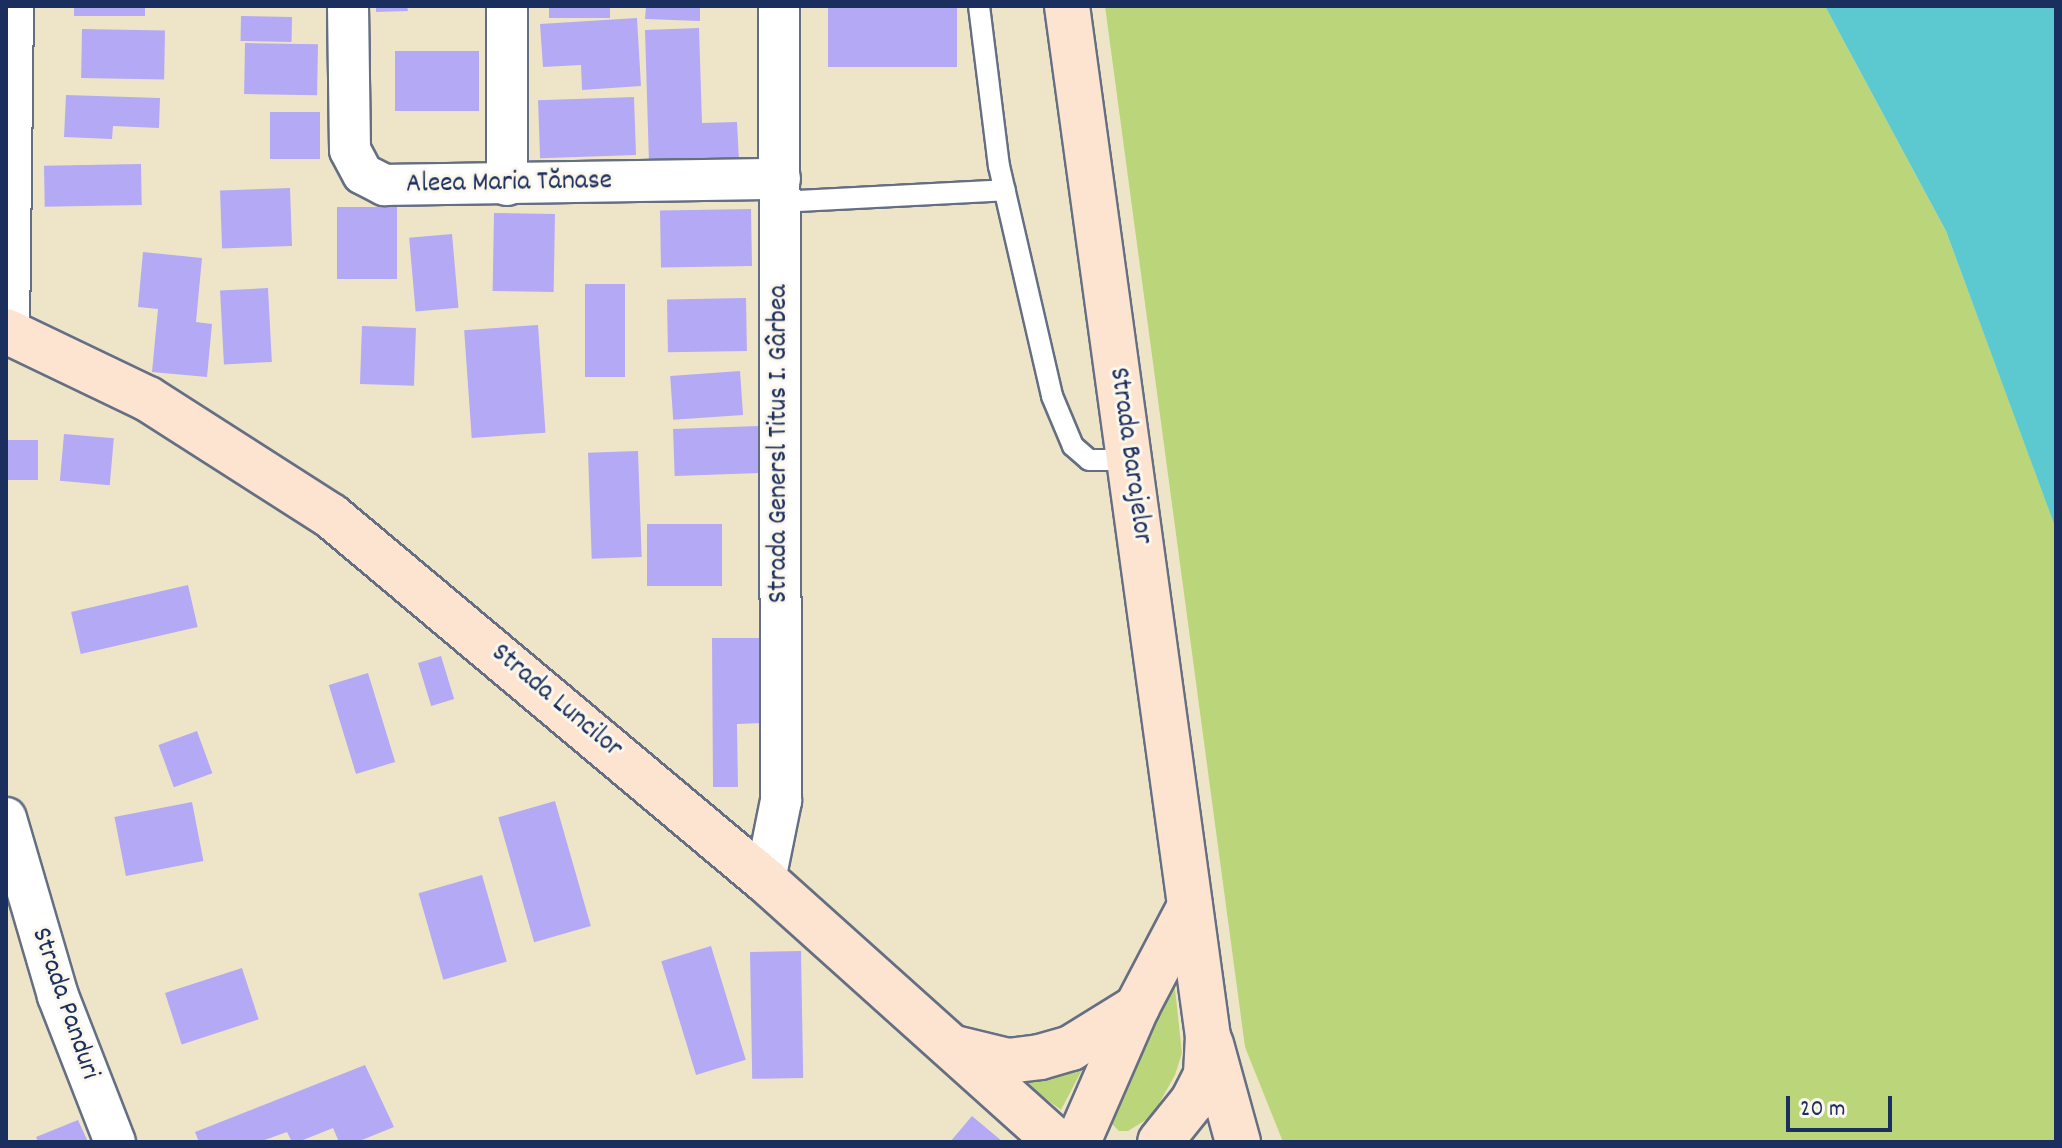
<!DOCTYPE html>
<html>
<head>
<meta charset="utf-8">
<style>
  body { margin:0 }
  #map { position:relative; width:2062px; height:1148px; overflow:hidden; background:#eee5c8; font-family:Dekko,sans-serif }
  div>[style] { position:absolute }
  .green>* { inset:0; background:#bbd57b }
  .water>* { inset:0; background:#5cc9d1 }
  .building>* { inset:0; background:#b4a9f4; transform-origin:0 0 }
  .roads { filter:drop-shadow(2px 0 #656f83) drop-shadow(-2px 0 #656f83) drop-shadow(0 2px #656f83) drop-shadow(0 -2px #656f83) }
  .lane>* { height:20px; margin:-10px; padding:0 10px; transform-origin:10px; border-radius:10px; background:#fff }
  .street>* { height:40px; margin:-20px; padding:0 20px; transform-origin:20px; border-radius:20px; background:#fff }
  .secondary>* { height:44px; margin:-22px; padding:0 22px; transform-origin:22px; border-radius:22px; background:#fde4d1 }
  span { translate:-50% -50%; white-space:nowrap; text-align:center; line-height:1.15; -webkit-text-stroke:6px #fbf7ec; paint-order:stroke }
  .street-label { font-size:28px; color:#1b2f5e }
  .frame { position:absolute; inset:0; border:8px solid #1b2f5e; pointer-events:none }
  .scale { position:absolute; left:1786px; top:1096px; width:106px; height:36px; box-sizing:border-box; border:4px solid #1b2f5e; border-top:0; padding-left:10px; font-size:24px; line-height:28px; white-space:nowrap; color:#1b2f5e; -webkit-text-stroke:6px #fbf7ec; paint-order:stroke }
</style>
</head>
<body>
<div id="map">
  <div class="green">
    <div style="clip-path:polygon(1105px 6px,1825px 6px,1946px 231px,2056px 528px,2056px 1142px,1283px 1142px,1245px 1047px)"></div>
    <div style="clip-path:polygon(1174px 980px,1182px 1053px,1175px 1075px,1152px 1116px,1128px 1131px,1119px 1131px,1106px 1118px)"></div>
    <div style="clip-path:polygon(1085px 1064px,1061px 1110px,1022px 1081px)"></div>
  </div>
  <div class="water">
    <div style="clip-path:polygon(1825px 6px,2056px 6px,2056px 529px,1946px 231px)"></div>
  </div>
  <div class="building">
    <div style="left:74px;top:6px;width:71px;height:10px"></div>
    <div style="clip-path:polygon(376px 6px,407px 6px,408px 11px,376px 12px)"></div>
    <div style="left:549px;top:6px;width:61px;height:12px"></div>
    <div style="clip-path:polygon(646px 6px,700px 6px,700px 21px,645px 19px)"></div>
    <div style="left:828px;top:6px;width:129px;height:61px"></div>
    <div style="left:241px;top:16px;width:51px;height:25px;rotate:1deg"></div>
    <div style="clip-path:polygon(637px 18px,641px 86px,582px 90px,581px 65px,543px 67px,540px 24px)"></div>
    <div style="clip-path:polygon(699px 28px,702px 123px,737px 122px,739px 160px,649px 164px,645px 30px)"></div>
    <div style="left:82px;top:29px;width:83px;height:49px;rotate:1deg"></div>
    <div style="left:245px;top:43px;width:73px;height:51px;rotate:1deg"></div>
    <div style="left:395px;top:51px;width:84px;height:60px"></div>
    <div style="clip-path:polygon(66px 95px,160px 98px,159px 128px,113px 126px,112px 139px,64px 137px)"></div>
    <div style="left:634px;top:97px;width:58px;height:96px;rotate:88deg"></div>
    <div style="left:270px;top:112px;width:50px;height:47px"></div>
    <div style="left:141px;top:164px;width:41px;height:97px;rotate:89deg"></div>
    <div style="left:290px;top:188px;width:58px;height:70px;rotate:88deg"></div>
    <div style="left:397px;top:207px;width:72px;height:60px;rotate:90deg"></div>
    <div style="left:751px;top:209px;width:57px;height:91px;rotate:89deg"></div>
    <div style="left:494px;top:213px;width:61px;height:78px;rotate:1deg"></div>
    <div style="left:452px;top:234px;width:74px;height:43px;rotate:85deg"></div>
    <div style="clip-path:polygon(143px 252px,202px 258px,196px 322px,212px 324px,207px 377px,152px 372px,158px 309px,138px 307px)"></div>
    <div style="left:585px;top:284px;width:40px;height:93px"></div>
    <div style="left:268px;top:288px;width:74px;height:48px;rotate:87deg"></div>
    <div style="left:746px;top:298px;width:53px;height:79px;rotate:89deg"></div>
    <div style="left:538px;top:325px;width:108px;height:74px;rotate:86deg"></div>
    <div style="left:362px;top:326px;width:54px;height:58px;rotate:2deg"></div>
    <div style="left:740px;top:371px;width:44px;height:70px;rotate:86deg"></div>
    <div style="left:759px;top:426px;width:47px;height:86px;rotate:88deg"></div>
    <div style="left:64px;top:434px;width:50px;height:47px;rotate:5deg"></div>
    <div style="left:6px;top:440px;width:32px;height:40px"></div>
    <div style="left:638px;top:451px;width:106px;height:50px;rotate:88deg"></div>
    <div style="left:722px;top:524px;width:62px;height:75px;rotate:90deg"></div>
    <div style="left:188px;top:585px;width:43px;height:120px;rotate:77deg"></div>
    <div style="clip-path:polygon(712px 638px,767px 638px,767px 723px,737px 724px,738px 787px,713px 787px)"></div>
    <div style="left:441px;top:656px;width:45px;height:24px;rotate:73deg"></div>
    <div style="left:368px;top:673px;width:93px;height:41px;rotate:73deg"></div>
    <div style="left:197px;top:731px;width:45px;height:41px;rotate:70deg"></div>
    <div style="left:555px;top:801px;width:130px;height:59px;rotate:74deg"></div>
    <div style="left:192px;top:802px;width:60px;height:79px;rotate:79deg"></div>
    <div style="left:482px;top:875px;width:90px;height:66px;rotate:74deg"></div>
    <div style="left:711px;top:946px;width:119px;height:52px;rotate:73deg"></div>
    <div style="left:801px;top:951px;width:127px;height:51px;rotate:89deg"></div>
    <div style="left:242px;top:968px;width:54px;height:81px;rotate:72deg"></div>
    <div style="clip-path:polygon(365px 1065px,394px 1127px,357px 1142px,339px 1142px,333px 1128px,298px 1142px,292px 1142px,287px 1132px,259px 1142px,199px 1142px,195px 1132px)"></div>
    <div style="clip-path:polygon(972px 1116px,1003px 1142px,950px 1142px)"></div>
    <div style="clip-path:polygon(78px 1120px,88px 1142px,38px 1142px,36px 1137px)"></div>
  </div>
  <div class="roads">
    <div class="lane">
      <div style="left:979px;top:6px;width:161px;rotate:82.9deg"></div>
      <div style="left:999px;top:166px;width:236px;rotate:77deg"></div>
      <div style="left:1052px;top:396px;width:54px;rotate:67.2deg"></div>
      <div style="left:1073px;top:446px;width:21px;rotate:41deg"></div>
      <div style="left:1089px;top:460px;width:40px"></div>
      <div style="left:779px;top:202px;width:226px;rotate:-3deg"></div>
    </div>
    <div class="street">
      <div style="left:348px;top:6px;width:144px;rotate:89.2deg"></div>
      <div style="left:350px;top:150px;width:27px;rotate:62deg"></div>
      <div style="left:363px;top:174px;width:25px;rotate:27deg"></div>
      <div style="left:385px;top:185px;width:395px;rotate:-0.9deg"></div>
      <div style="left:507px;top:185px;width:179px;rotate:-90deg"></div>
      <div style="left:9px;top:332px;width:326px;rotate:-89.3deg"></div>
      <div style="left:6px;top:818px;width:185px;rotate:73.7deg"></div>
      <div style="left:58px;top:996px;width:157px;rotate:68.7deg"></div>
      <div style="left:765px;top:880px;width:81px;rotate:-78.6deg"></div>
      <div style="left:781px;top:801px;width:795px;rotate:-90.14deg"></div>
    </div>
    <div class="secondary">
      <div style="left:1067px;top:6px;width:1040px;rotate:82.21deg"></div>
      <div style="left:1208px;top:1036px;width:39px;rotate:93deg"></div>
      <div style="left:1206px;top:1075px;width:30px;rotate:117deg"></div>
      <div style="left:1192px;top:1102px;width:51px;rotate:128.7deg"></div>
      <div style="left:6px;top:331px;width:157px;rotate:25.6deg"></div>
      <div style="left:148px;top:399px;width:217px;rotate:32.6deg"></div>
      <div style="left:331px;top:516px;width:566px;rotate:39.99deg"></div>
      <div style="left:765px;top:880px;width:392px;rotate:41.9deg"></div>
      <div style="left:1211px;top:1044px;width:102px;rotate:74.6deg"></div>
      <div style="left:955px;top:1048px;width:55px;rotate:13.8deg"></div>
      <div style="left:1008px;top:1061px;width:32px;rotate:-7deg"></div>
      <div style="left:1040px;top:1057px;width:32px;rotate:-16deg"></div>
      <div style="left:1071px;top:1048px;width:78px;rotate:-31.8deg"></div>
      <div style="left:1078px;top:1142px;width:147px;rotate:-66.4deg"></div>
      <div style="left:1137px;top:1007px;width:114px;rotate:-62.3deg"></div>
    </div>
  </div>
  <div class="street-label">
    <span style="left:509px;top:184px;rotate:-1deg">Aleea Maria Tănase</span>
    <span style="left:780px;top:444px;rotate:-90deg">Strada Genersl Titus I. Gârbea</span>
    <span style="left:1129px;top:456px;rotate:82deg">Strada Barajelor</span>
    <span style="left:556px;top:702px;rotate:40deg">Strada Luncilor</span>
    <span style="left:64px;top:1004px;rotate:71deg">Strada Panduri</span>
  </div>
  <div class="frame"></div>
  <div class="scale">20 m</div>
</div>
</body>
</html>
